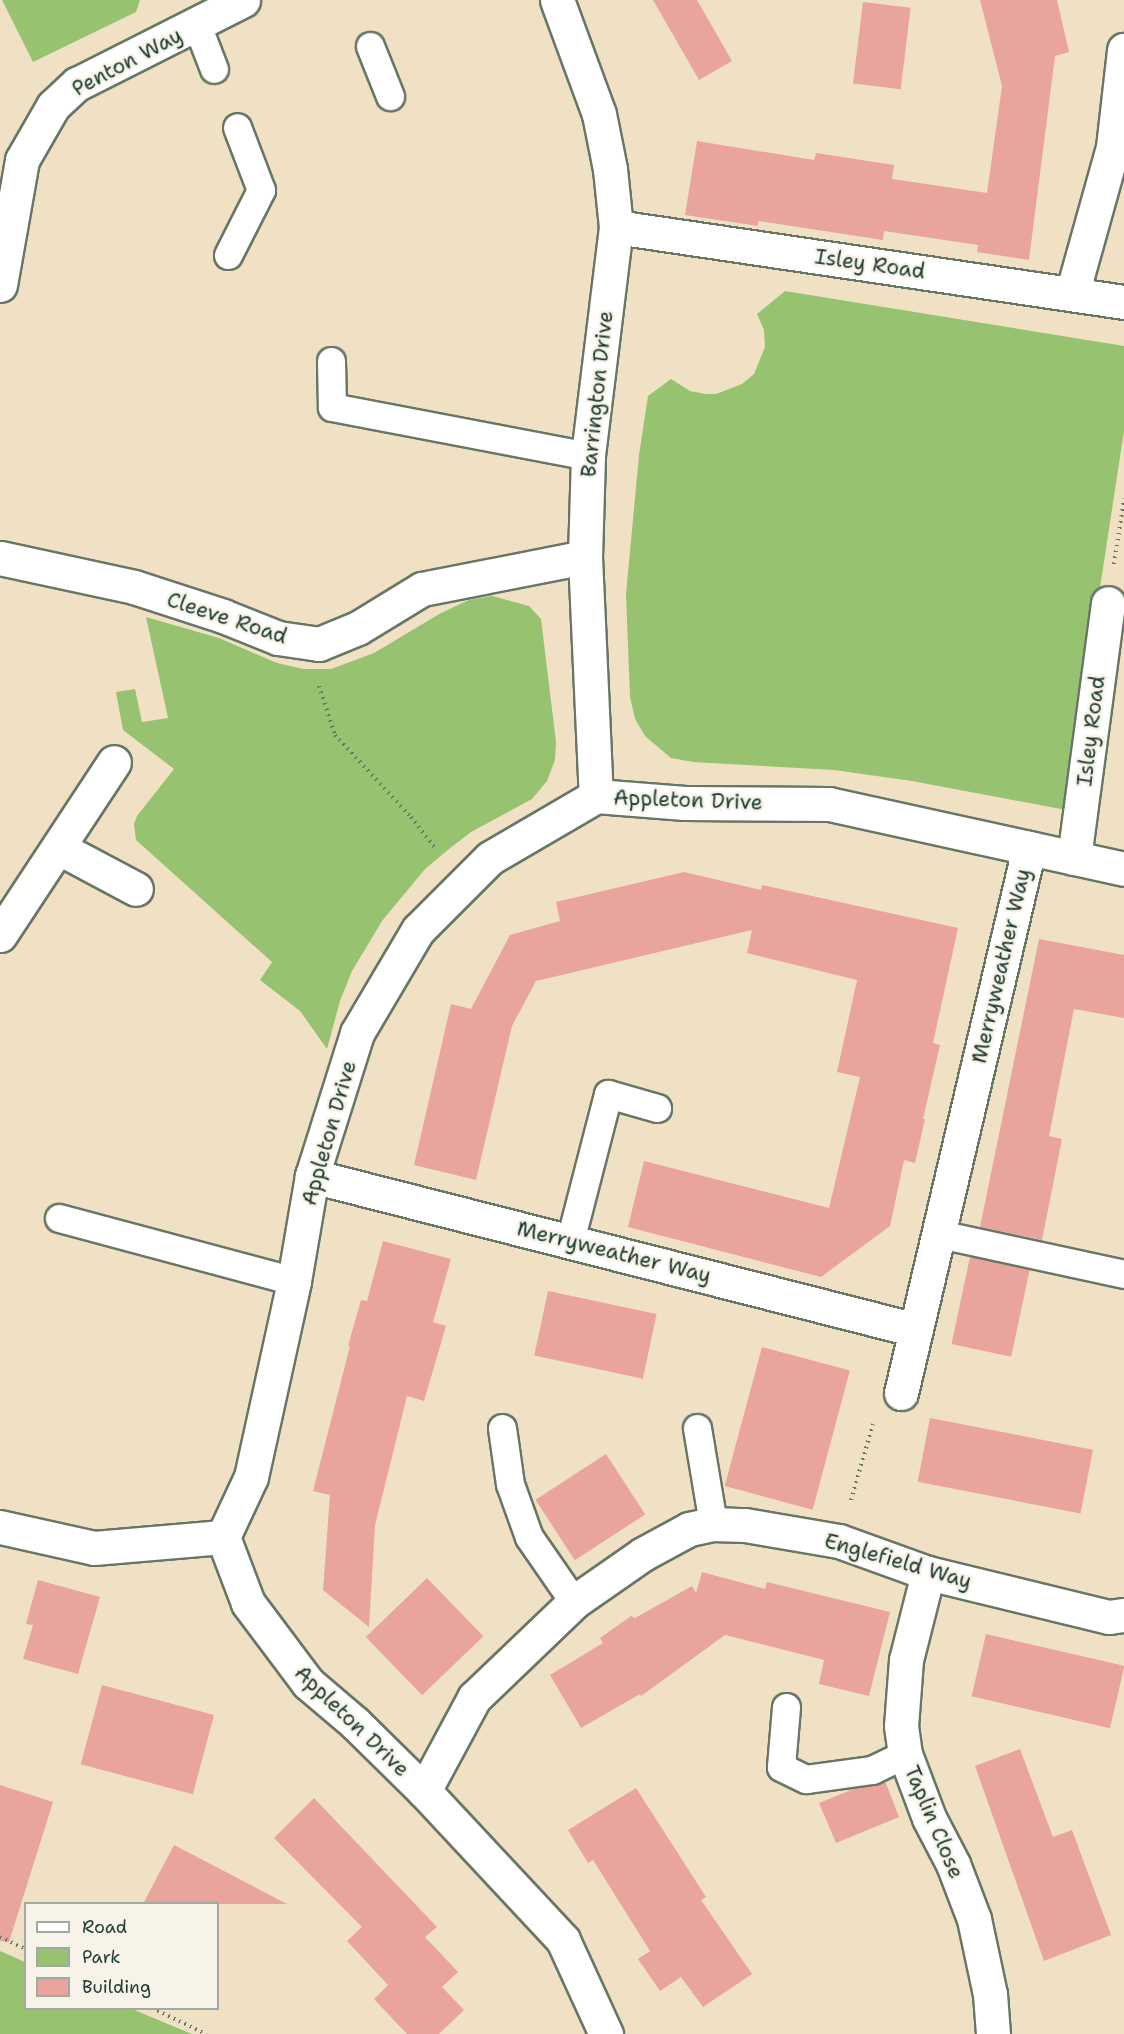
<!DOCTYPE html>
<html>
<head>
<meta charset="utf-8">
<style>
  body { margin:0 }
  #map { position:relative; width:1124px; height:2034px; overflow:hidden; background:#f0e1c4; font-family:"Shantell Sans",sans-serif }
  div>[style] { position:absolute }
  .green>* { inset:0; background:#97c371 }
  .building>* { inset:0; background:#e9a49d; transform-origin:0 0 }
  .path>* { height:4px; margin-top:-2px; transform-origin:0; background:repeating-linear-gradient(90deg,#687666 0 1.5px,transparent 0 6px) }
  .roads { filter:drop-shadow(2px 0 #687666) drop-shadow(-2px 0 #687666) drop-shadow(0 2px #687666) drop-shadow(0 -2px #687666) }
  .lane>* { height:27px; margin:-13.5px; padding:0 13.5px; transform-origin:13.5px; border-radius:13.5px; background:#fff }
  .street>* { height:33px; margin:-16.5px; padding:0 16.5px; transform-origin:16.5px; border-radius:16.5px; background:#fff }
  span { translate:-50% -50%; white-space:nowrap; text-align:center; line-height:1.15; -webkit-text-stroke:5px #f7f3e8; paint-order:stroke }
  .street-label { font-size:21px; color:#1f3d34 }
  .legend { position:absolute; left:24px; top:1902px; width:195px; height:108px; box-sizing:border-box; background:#f7f3e8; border:2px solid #a1aaa0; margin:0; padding:8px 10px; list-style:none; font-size:18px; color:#1f3d34 }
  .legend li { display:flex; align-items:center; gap:12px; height:30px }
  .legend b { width:30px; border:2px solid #a1aaa0 }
</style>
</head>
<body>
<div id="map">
  <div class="green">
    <div style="clip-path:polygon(2px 0,140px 0,136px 12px,33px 62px)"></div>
    <div style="clip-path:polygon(785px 291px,1124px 346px,1124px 431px,1066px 810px,912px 781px,834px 770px,693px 762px,671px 758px,645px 736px,635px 719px,630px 697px,626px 594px,639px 455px,648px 396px,671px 379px,690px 391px,705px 394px,716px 394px,742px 384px,754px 374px,765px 347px,764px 330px,757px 314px)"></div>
    <div style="clip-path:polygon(492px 596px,529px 606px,541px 619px,556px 742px,555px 760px,547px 781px,532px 799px,471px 832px,449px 849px,425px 869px,382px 921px,352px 971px,340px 1001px,327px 1049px,300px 1011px,260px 980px,272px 962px,136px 840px,134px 824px,137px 816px,174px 769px,123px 730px,116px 692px,135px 689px,142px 722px,168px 718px,146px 617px,219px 638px,277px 663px,303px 669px,331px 669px,374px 653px,441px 613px,469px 600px)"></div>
    <div style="clip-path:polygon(0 1951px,25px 1962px,26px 2008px,132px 2009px,192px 2034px,0 2034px)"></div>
  </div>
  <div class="building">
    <div style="clip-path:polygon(653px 0,697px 0,732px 61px,699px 80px)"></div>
    <div style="clip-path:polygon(980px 0,1057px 0,1069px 52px,1055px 56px,1029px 260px,977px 252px,978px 245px,884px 231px,883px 240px,758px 221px,758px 226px,685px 215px,697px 141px,814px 160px,816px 153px,894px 165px,892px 179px,987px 193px,1002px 86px)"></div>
    <div style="left:863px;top:2px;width:48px;height:82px;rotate:7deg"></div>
    <div style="clip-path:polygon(684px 872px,761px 890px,762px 885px,958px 928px,933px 1043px,940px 1045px,923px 1119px,925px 1119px,915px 1163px,904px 1160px,890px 1226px,821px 1277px,628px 1227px,644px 1161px,829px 1208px,860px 1077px,837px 1072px,857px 980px,747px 953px,752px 930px,536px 981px,512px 1026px,476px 1180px,414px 1165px,451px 1004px,471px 1009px,510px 935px,560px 921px,556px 902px)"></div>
    <div style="clip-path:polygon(1039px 939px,1124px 955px,1124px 1018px,1074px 1009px,1049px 1136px,1062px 1139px,1042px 1240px,980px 1227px)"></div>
    <div style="clip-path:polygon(383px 1241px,451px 1259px,433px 1322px,446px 1326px,424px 1401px,407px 1396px,375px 1525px,369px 1627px,323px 1590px,330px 1495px,313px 1491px,350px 1346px,348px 1346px,361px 1300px,367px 1301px)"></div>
    <div style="left:970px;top:1257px;width:61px;height:89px;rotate:12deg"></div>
    <div style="left:548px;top:1291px;width:111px;height:66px;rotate:12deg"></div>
    <div style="left:762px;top:1347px;width:91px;height:144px;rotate:15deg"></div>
    <div style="left:930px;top:1418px;width:166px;height:65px;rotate:11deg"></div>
    <div style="left:606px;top:1454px;width:72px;height:84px;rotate:57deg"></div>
    <div style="clip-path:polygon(702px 1572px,765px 1589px,767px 1582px,890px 1612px,869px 1696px,819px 1684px,824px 1660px,725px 1635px,641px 1696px,640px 1694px,581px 1728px,550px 1675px,603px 1643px,600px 1638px,631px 1616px,635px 1618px,692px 1586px,696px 1593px)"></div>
    <div style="left:427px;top:1578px;width:81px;height:85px;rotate:46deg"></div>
    <div style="clip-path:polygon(38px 1580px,100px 1597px,78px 1674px,23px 1659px,33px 1625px,26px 1624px)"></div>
    <div style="left:986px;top:1634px;width:142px;height:64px;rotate:13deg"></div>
    <div style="left:102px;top:1685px;width:116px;height:82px;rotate:15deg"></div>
    <div style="clip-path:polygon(1020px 1749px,1053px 1837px,1072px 1830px,1111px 1935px,1044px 1961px,975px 1766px)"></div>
    <div style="clip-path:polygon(885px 1781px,899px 1817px,836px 1843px,819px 1803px,856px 1788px)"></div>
    <div style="clip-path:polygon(0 1785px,53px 1802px,9px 1942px,0 1941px)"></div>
    <div style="clip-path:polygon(636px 1788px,706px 1897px,701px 1900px,752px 1974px,703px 2007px,681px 1977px,660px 1991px,638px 1959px,650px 1951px,593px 1860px,588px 1863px,568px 1830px)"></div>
    <div style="clip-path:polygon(314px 1798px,437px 1927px,425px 1937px,458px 1972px,442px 1987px,464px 2010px,439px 2034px,407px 2034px,374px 1999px,388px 1985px,347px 1941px,362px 1927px,274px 1838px)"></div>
    <div style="clip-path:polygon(174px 1845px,287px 1904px,143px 1904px)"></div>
  </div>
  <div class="path">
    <div style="left:1114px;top:564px;width:66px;rotate:-81.3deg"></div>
    <div style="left:319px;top:686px;width:52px;rotate:71.9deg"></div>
    <div style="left:335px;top:735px;width:112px;rotate:47.2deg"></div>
    <div style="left:411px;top:817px;width:42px;rotate:51.8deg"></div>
    <div style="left:851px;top:1500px;width:79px;rotate:-73.9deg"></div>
    <div style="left:0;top:1937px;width:29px;rotate:25deg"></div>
    <div style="left:152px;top:2008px;width:60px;rotate:25.7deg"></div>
  </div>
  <div class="roads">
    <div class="lane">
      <div style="left:197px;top:25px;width:47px;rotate:68.9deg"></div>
      <div style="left:370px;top:46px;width:54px;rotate:68.2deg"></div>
      <div style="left:228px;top:255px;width:73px;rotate:-63.1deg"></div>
      <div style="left:261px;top:190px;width:67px;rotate:-110.9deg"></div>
      <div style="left:331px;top:361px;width:46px;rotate:88.8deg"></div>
      <div style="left:332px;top:407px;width:261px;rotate:10.8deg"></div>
      <div style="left:59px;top:1218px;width:243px;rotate:15deg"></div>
      <div style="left:939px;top:1234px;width:189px;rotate:12.2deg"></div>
      <div style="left:570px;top:1241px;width:152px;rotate:-75.5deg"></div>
      <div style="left:608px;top:1094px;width:51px;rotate:15.9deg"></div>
      <div style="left:502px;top:1428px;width:57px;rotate:81.9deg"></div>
      <div style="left:510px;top:1484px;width:56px;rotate:70.3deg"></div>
      <div style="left:529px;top:1537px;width:79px;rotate:55.3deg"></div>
      <div style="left:697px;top:1428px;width:97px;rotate:80.5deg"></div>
      <div style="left:786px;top:1707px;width:60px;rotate:94.8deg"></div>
      <div style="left:781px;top:1767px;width:28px;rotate:26deg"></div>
      <div style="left:806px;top:1779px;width:67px;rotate:-7.8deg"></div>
      <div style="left:872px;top:1770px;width:37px;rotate:-26deg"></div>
    </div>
    <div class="street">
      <div style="left:557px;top:0;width:121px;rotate:69.8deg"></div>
      <div style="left:599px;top:114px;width:56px;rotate:78.7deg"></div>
      <div style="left:610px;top:169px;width:58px;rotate:84.1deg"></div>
      <div style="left:616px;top:227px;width:231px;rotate:97deg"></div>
      <div style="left:588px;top:456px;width:101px;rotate:91.7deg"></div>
      <div style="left:585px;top:557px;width:239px;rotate:87.4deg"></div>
      <div style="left:616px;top:227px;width:514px;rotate:8.4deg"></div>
      <div style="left:0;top:285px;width:127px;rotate:-80deg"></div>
      <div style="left:22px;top:160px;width:62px;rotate:-60.1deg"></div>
      <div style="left:53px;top:106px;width:33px;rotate:-43deg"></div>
      <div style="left:77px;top:84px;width:186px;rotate:-26.8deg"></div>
      <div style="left:1072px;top:294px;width:153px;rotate:-74.4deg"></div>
      <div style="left:1113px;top:147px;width:98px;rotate:-83.5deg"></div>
      <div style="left:0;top:558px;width:137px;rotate:12.2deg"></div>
      <div style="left:134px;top:587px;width:94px;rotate:18deg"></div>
      <div style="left:223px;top:616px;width:59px;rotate:21.8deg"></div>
      <div style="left:278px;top:638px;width:41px;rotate:8.3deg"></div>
      <div style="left:319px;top:644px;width:42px;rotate:-22.3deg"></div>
      <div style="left:358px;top:628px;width:75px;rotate:-31.4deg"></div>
      <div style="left:422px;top:589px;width:166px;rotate:-11.1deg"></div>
      <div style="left:59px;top:848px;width:87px;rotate:28deg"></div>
      <div style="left:1074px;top:858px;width:257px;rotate:-82.4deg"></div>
      <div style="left:0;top:935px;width:207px;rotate:-56.6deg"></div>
      <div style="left:312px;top:1176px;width:623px;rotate:14.3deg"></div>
      <div style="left:901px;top:1393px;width:560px;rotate:-76.78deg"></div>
      <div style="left:0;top:1527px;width:96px;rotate:12.6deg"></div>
      <div style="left:94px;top:1548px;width:129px;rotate:-4.9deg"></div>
      <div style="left:928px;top:1573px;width:90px;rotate:104.2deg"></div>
      <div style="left:906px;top:1660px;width:66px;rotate:94.3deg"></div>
      <div style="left:901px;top:1726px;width:28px;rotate:82deg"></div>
      <div style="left:905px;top:1754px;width:68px;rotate:69.4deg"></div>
      <div style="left:929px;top:1818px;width:52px;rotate:62.4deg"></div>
      <div style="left:953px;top:1864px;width:59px;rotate:69.1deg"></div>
      <div style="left:974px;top:1919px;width:77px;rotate:78deg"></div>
      <div style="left:990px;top:1994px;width:40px;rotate:85.7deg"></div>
      <div style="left:424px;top:1791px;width:106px;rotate:-61.7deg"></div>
      <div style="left:474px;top:1698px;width:139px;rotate:-43.8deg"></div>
      <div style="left:574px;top:1602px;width:84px;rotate:-34.8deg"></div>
      <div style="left:643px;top:1554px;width:52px;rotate:-28.5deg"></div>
      <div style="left:689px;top:1529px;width:25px;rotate:-12deg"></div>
      <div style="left:713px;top:1524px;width:32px;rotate:2deg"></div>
      <div style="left:745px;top:1525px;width:95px;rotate:9.7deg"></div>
      <div style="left:839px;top:1541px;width:95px;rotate:19.8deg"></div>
      <div style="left:928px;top:1573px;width:186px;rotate:13.7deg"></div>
      <div style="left:1109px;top:1617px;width:15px;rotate:-8deg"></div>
      <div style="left:606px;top:2034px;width:103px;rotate:-114.6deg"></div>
      <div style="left:563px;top:1940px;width:204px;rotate:-133deg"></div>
      <div style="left:424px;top:1791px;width:97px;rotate:-135.4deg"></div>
      <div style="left:355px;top:1723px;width:62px;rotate:-139.6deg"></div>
      <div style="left:308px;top:1683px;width:100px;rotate:-126.9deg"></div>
      <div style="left:248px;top:1603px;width:71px;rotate:-110.7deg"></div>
      <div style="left:223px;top:1537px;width:66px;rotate:-65deg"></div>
      <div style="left:251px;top:1477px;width:201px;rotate:-77.6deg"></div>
      <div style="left:294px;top:1281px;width:107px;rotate:-80.3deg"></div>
      <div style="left:312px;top:1176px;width:150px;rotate:-72.5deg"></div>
      <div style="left:357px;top:1033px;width:120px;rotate:-59.4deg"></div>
      <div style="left:418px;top:930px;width:102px;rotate:-45deg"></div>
      <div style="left:490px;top:858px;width:123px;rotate:-30.3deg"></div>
      <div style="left:596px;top:796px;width:89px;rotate:4.5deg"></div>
      <div style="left:685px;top:803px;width:144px;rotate:0.4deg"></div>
      <div style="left:829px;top:804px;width:302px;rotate:12.4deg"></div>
    </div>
  </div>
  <div class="street-label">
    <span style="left:127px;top:62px;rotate:-28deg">Penton Way</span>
    <span style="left:870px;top:264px;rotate:8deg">Isley Road</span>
    <span style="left:597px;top:394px;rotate:-84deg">Barrington Drive</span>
    <span style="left:227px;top:618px;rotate:18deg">Cleeve Road</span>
    <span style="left:1091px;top:731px;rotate:-83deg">Isley Road</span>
    <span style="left:688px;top:800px;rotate:2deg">Appleton Drive</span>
    <span style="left:1001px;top:966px;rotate:-77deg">Merryweather Way</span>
    <span style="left:329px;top:1133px;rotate:-74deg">Appleton Drive</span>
    <span style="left:614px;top:1252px;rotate:14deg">Merryweather Way</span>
    <span style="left:898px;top:1561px;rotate:16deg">Englefield Way</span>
    <span style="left:352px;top:1721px;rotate:44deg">Appleton Drive</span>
    <span style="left:934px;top:1822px;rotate:67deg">Taplin Close</span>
  </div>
  <ul class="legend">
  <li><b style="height:8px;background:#fff"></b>Road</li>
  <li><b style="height:16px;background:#97c371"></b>Park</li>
  <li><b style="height:16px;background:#e9a49d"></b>Building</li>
  </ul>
</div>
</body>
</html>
